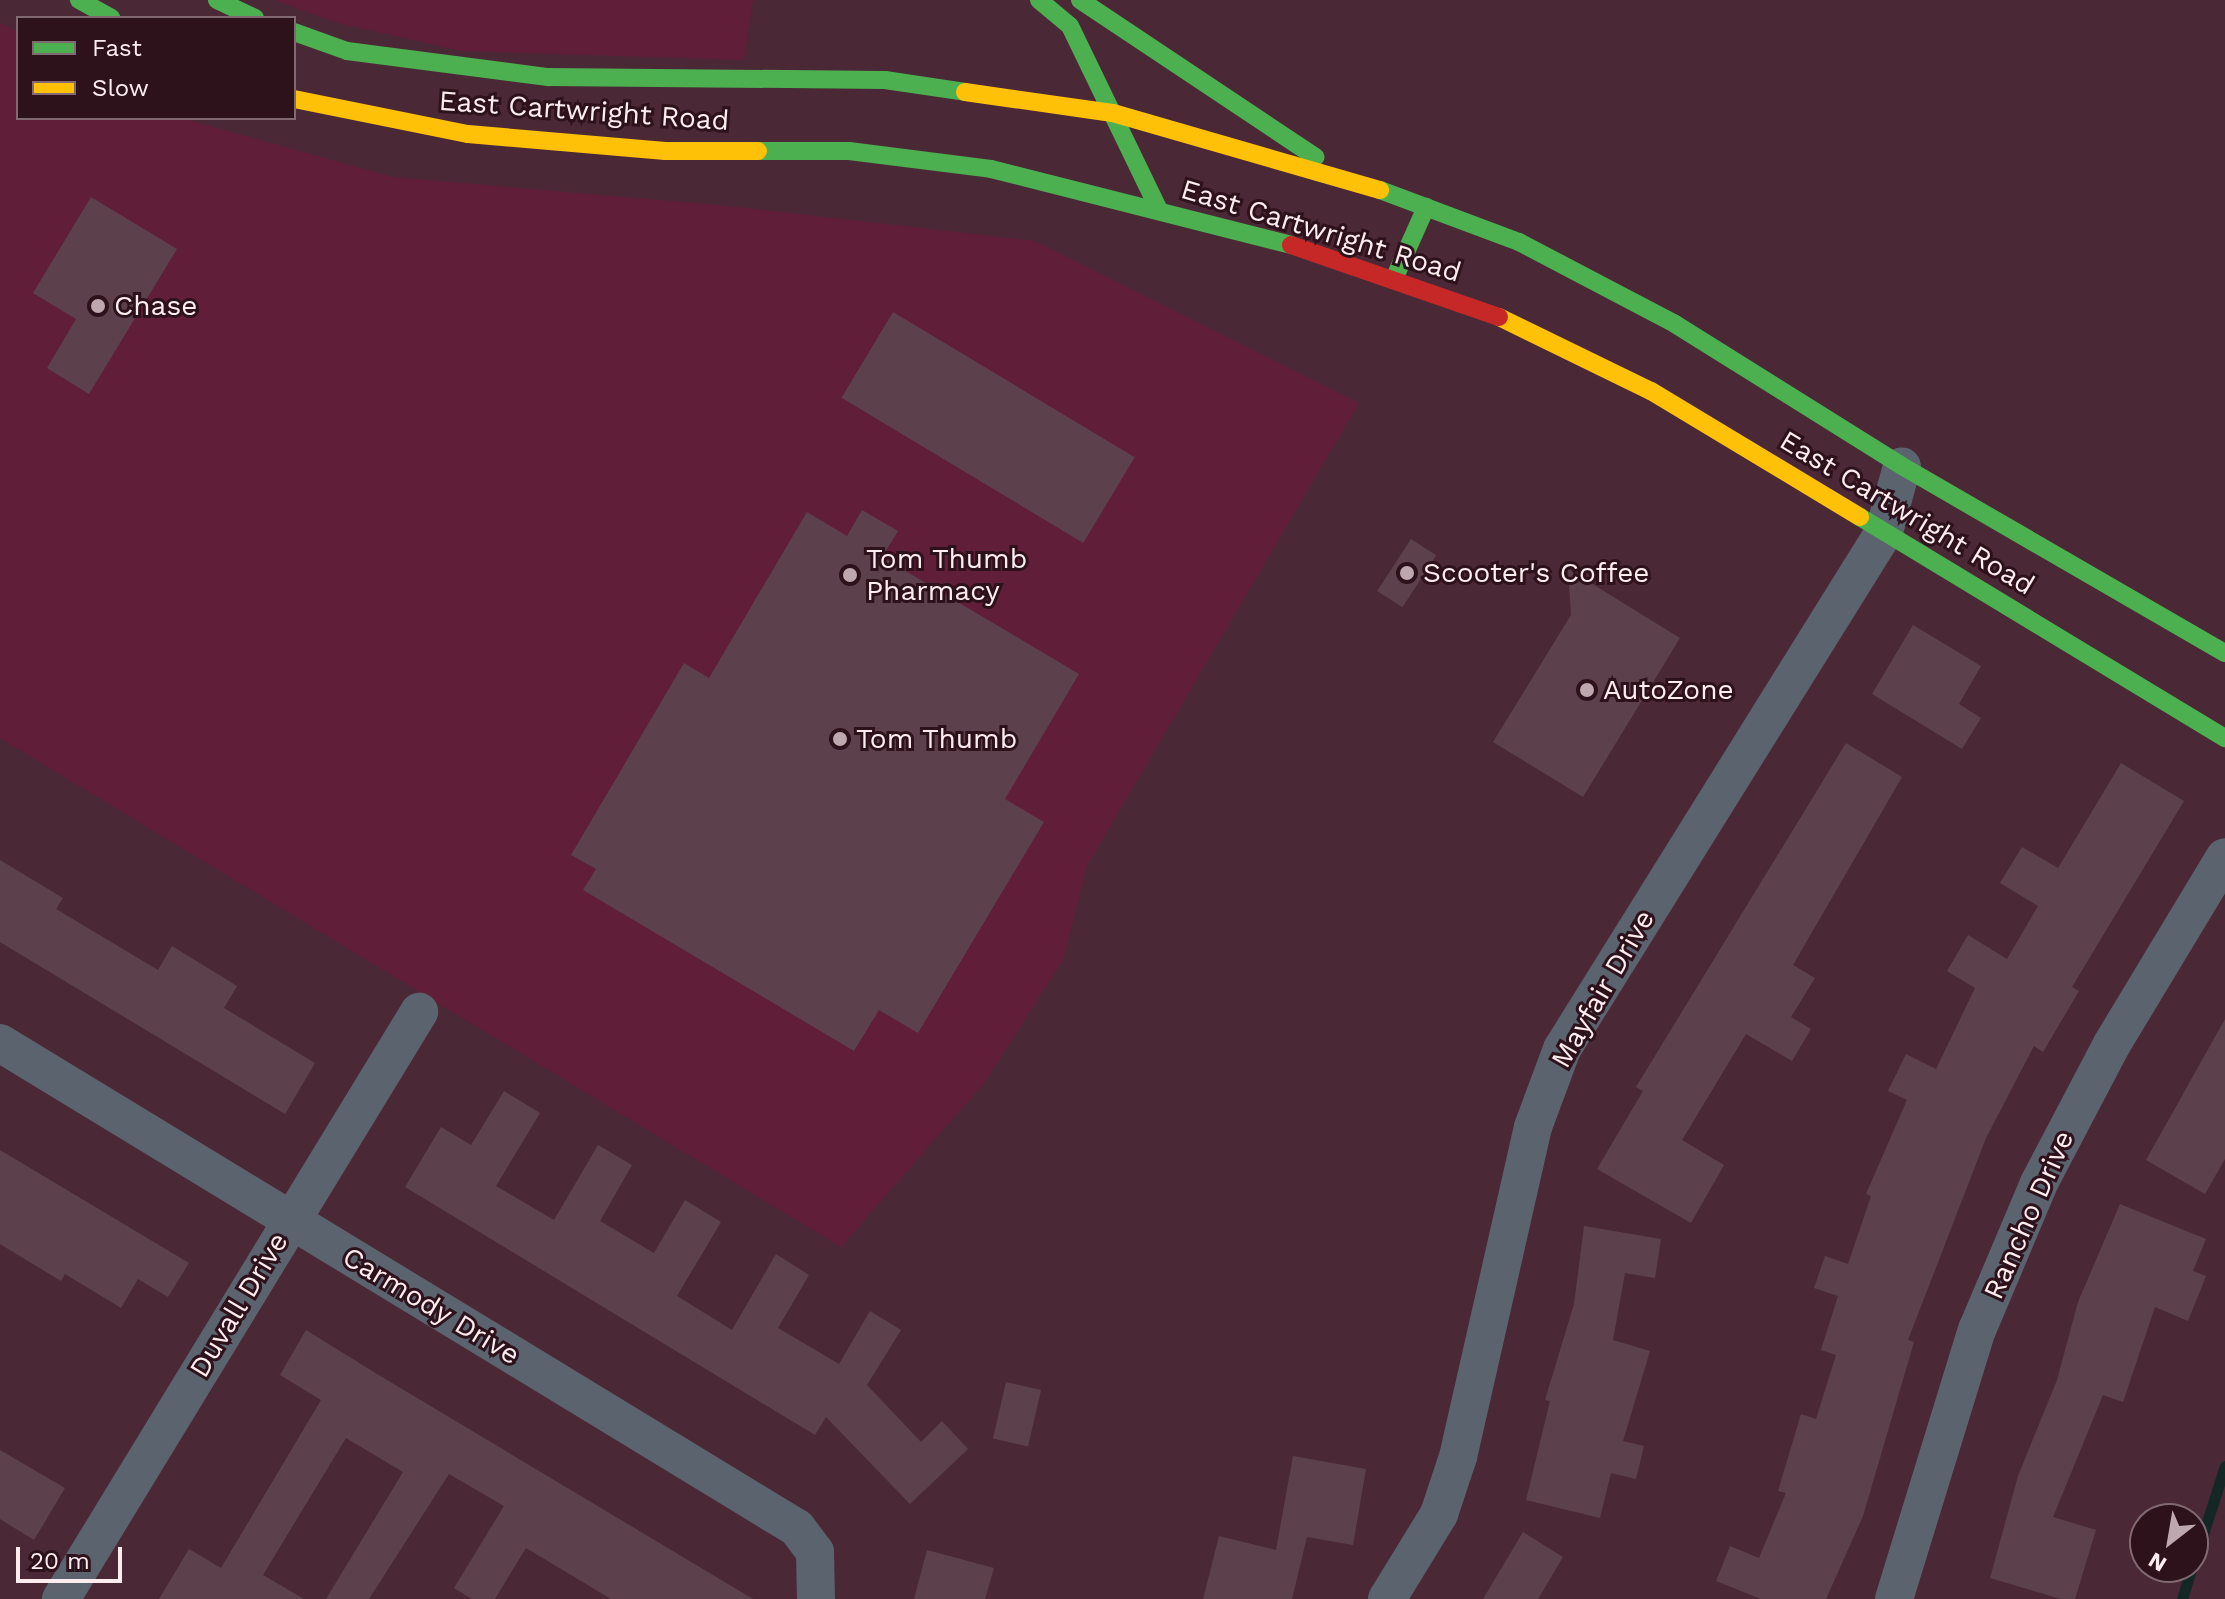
<!DOCTYPE html>
<html>
<head>
<meta charset="utf-8">
<style>
  body { margin:0 }
  #map { position:relative; width:2225px; height:1599px; overflow:hidden; background:#4b2836; font-family:"Work Sans",sans-serif }
  div>[style] { position:absolute }
  .built>* { inset:0; background:#601e38 }
  .stream>* { height:11px; margin:-5.5px; padding:0 5.5px; transform-origin:5.5px; border-radius:5.5px; background:#152725 }
  .building>* { inset:0; background:#5c414c; transform-origin:0 0 }
  .street>* { height:38px; margin:-19px; padding:0 19px; transform-origin:19px; border-radius:19px; background:#5b636e }
  .fast>* { height:18px; margin:-9px; padding:0 9px; transform-origin:9px; border-radius:9px; background:#4caf50 }
  .slow>* { height:18px; margin:-9px; padding:0 9px; transform-origin:9px; border-radius:9px; background:#ffc107 }
  .jam>* { height:18px; margin:-9px; padding:0 9px; transform-origin:9px; border-radius:9px; background:#c62828 }
  .dots>* { width:22px; height:22px; translate:-50% -50%; box-sizing:border-box; border:4px solid #2d111b; border-radius:50% }
  span { translate:-50% -50%; white-space:nowrap; text-align:center; line-height:1.15; -webkit-text-stroke:6px #2d111b; paint-order:stroke }
  .street-label { font-size:28px; color:#fdecf0 }
  .poi-label { font-size:28px; color:#fdecf0 }
  .left { translate:0 -50%; text-align:left }
  .legend { position:absolute; left:16px; top:16px; width:280px; height:104px; box-sizing:border-box; background:#2d111b; border:2px solid #806970; margin:0; padding:10px 14px; list-style:none; font-size:24px; color:#fdecf0 }
  .legend li { display:flex; align-items:center; gap:16px; height:40px }
  .legend b { width:40px; border:2px solid #806970 }
  .north { position:absolute; left:2129px; top:1503px; width:80px; height:80px; box-sizing:border-box; background:#2d111b; border:2px solid #806970; border-radius:50%; rotate:211deg; font-size:22px; font-weight:700; line-height:32px; text-align:center; color:#fdecf0 }
  .north::after { content:''; display:block; margin:auto; width:28px; height:36px; background:#bfa7af; clip-path:polygon(50% 0,100% 100%,50% 72%,0 100%) }
  .scale { position:absolute; left:16px; top:1547px; width:106px; height:36px; box-sizing:border-box; border:4px solid #fdecf0; border-top:0; padding-left:10px; font-size:24px; line-height:28px; white-space:nowrap; color:#fdecf0; -webkit-text-stroke:6px #2d111b; paint-order:stroke }
</style>
</head>
<body>
<div id="map">
  <div class="built">
    <div style="clip-path:polygon(274px 0,753px 0,744px 60px,462px 51px,338px 23px)"></div>
    <div style="clip-path:polygon(0 23px,18px 32px,18px 118px,181px 118px,393px 177px,729px 206px,1035px 241px,1359px 403px,1087px 866px,1063px 960px,985px 1082px,841px 1247px,0 738px)"></div>
  </div>
  <div class="stream">
    <div style="left:2193px;top:1565px;width:104px;rotate:-72.1deg"></div>
    <div style="left:2182px;top:1599px;width:34px;rotate:-73deg"></div>
  </div>
  <div class="building">
    <div style="clip-path:polygon(91px 197px,177px 249px,89px 394px,47px 368px,76px 319px,33px 293px)"></div>
    <div style="left:893px;top:312px;width:282px;height:100px;rotate:31deg"></div>
    <div style="clip-path:polygon(862px 510px,898px 531px,882px 557px,1079px 674px,1005px 799px,1044px 822px,918px 1033px,879px 1010px,854px 1051px,583px 890px,596px 869px,571px 855px,684px 663px,709px 678px,807px 512px,847px 536px)"></div>
    <div style="left:1411px;top:539px;width:30px;height:62px;rotate:33deg"></div>
    <div style="clip-path:polygon(1568px 569px,1680px 638px,1583px 797px,1493px 742px,1571px 615px)"></div>
    <div style="clip-path:polygon(1913px 625px,1981px 666px,1959px 704px,1981px 718px,1962px 749px,1872px 694px)"></div>
    <div style="clip-path:polygon(1846px 743px,1902px 777px,1793px 965px,1815px 978px,1791px 1017px,1811px 1029px,1792px 1061px,1746px 1034px,1682px 1140px,1724px 1165px,1691px 1223px,1597px 1169px,1643px 1091px,1636px 1087px)"></div>
    <div style="clip-path:polygon(2121px 763px,2184px 801px,2072px 987px,2079px 991px,2043px 1052px,2034px 1046px,1986px 1138px,1908px 1340px,1914px 1342px,1863px 1516px,1826px 1599px,1761px 1599px,1716px 1581px,1730px 1546px,1759px 1558px,1786px 1493px,1778px 1491px,1801px 1414px,1816px 1419px,1836px 1355px,1821px 1350px,1838px 1296px,1814px 1288px,1825px 1256px,1848px 1264px,1871px 1196px,1866px 1194px,1907px 1100px,1888px 1091px,1906px 1054px,1936px 1069px,1975px 988px,1947px 971px,1968px 935px,2007px 959px,2038px 906px,2000px 883px,2022px 847px,2058px 868px)"></div>
    <div style="clip-path:polygon(0 860px,63px 898px,56px 909px,158px 970px,172px 946px,237px 986px,224px 1008px,315px 1063px,285px 1114px,0 942px)"></div>
    <div style="clip-path:polygon(2225px 1019px,2225px 1159px,2205px 1194px,2146px 1160px)"></div>
    <div style="clip-path:polygon(504px 1091px,540px 1113px,496px 1186px,554px 1220px,598px 1145px,632px 1165px,600px 1221px,654px 1253px,685px 1200px,721px 1222px,677px 1296px,732px 1330px,776px 1254px,809px 1275px,778px 1328px,839px 1364px,870px 1311px,901px 1330px,867px 1385px,921px 1442px,942px 1421px,968px 1449px,910px 1504px,826px 1417px,815px 1435px,405px 1187px,441px 1127px,471px 1145px)"></div>
    <div style="clip-path:polygon(0 1150px,189px 1263px,168px 1297px,138px 1279px,121px 1308px,65px 1274px,61px 1281px,0 1244px)"></div>
    <div style="clip-path:polygon(2120px 1204px,2206px 1239px,2193px 1271px,2206px 1276px,2188px 1321px,2155px 1307px,2123px 1402px,2103px 1395px,2053px 1517px,2096px 1530px,2075px 1599px,2061px 1599px,1990px 1578px,2018px 1476px,2057px 1380px,2078px 1302px)"></div>
    <div style="clip-path:polygon(1584px 1226px,1661px 1239px,1655px 1278px,1625px 1273px,1613px 1340px,1650px 1351px,1623px 1441px,1644px 1446px,1636px 1479px,1611px 1473px,1600px 1518px,1526px 1500px,1550px 1401px,1545px 1400px,1574px 1304px)"></div>
    <div style="clip-path:polygon(306px 1330px,377px 1374px,753px 1599px,611px 1599px,526px 1548px,495px 1599px,472px 1599px,454px 1588px,504px 1506px,449px 1474px,369px 1599px,326px 1599px,403px 1472px,346px 1438px,263px 1575px,304px 1599px,159px 1599px,189px 1549px,221px 1568px,321px 1400px,280px 1375px)"></div>
    <div style="left:1006px;top:1382px;width:36px;height:58px;rotate:13deg"></div>
    <div style="clip-path:polygon(0 1450px,65px 1488px,34px 1540px,0 1519px)"></div>
    <div style="clip-path:polygon(1293px 1456px,1366px 1469px,1353px 1545px,1307px 1537px,1292px 1599px,1203px 1599px,1219px 1536px,1276px 1550px)"></div>
    <div style="clip-path:polygon(1523px 1532px,1563px 1557px,1538px 1599px,1483px 1599px)"></div>
    <div style="clip-path:polygon(927px 1550px,994px 1568px,985px 1599px,914px 1599px)"></div>
  </div>
  <div class="street">
    <div style="left:0;top:1043px;width:933px;rotate:31.32deg"></div>
    <div style="left:797px;top:1528px;width:30px;rotate:53deg"></div>
    <div style="left:815px;top:1552px;width:47px;rotate:88.8deg"></div>
    <div style="left:61px;top:1599px;width:688px;rotate:-58.62deg"></div>
    <div style="left:1387px;top:1599px;width:100px;rotate:-58.5deg"></div>
    <div style="left:1439px;top:1514px;width:60px;rotate:-71.6deg"></div>
    <div style="left:1458px;top:1457px;width:338px;rotate:-77.2deg"></div>
    <div style="left:1533px;top:1127px;width:83px;rotate:-69.6deg"></div>
    <div style="left:1562px;top:1049px;width:609px;rotate:-58.08deg"></div>
    <div style="left:1884px;top:532px;width:68px;rotate:-74.7deg"></div>
    <div style="left:1894px;top:1599px;width:282px;rotate:-72.9deg"></div>
    <div style="left:1977px;top:1330px;width:160px;rotate:-67.1deg"></div>
    <div style="left:2039px;top:1183px;width:157px;rotate:-62.3deg"></div>
    <div style="left:2112px;top:1044px;width:218px;rotate:-58.9deg"></div>
  </div>
  <div class="fast">
    <div style="left:79px;top:0;width:37px;rotate:29deg"></div>
    <div style="left:217px;top:0;width:42px;rotate:25.3deg"></div>
    <div style="left:1039px;top:0;width:40px;rotate:40deg"></div>
    <div style="left:1070px;top:26px;width:204px;rotate:64.2deg"></div>
    <div style="left:1080px;top:0;width:283px;rotate:33.7deg"></div>
    <div style="left:294px;top:32px;width:56px;rotate:19.7deg"></div>
    <div style="left:347px;top:51px;width:203px;rotate:7.4deg"></div>
    <div style="left:548px;top:77px;width:337px;rotate:0.5deg"></div>
    <div style="left:885px;top:80px;width:81px;rotate:8.5deg"></div>
    <div style="left:758px;top:151px;width:91px"></div>
    <div style="left:849px;top:151px;width:143px;rotate:7.2deg"></div>
    <div style="left:991px;top:169px;width:309px;rotate:14.2deg"></div>
    <div style="left:1380px;top:190px;width:148px;rotate:20.5deg"></div>
    <div style="left:1519px;top:242px;width:176px;rotate:27.7deg"></div>
    <div style="left:1675px;top:324px;width:268px;rotate:32deg"></div>
    <div style="left:1902px;top:466px;width:373px;rotate:30.1deg"></div>
    <div style="left:1394px;top:279px;width:79px;rotate:-66deg"></div>
    <div style="left:1860px;top:517px;width:427px;rotate:31.2deg"></div>
  </div>
  <div class="slow">
    <div style="left:965px;top:92px;width:149px;rotate:8.1deg"></div>
    <div style="left:1113px;top:113px;width:278px;rotate:16.1deg"></div>
    <div style="left:294px;top:99px;width:177px;rotate:11.4deg"></div>
    <div style="left:468px;top:134px;width:198px;rotate:4.9deg"></div>
    <div style="left:665px;top:151px;width:93px"></div>
    <div style="left:1499px;top:317px;width:169px;rotate:26deg"></div>
    <div style="left:1651px;top:391px;width:244px;rotate:31.1deg"></div>
  </div>
  <div class="jam">
    <div style="left:1291px;top:245px;width:220px;rotate:19.1deg"></div>
  </div>
  <div class="dots">
    <div style="left:98px;top:306px;background:#bfa7af"></div>
    <div style="left:1407px;top:573px;background:#bfa7af"></div>
    <div style="left:850px;top:575px;background:#bfa7af"></div>
    <div style="left:1587px;top:690px;background:#bfa7af"></div>
    <div style="left:840px;top:739px;background:#bfa7af"></div>
  </div>
  <div class="street-label">
    <span style="left:584px;top:111px;rotate:4deg">East Cartwright Road</span>
    <span style="left:1321px;top:231px;rotate:17deg">East Cartwright Road</span>
    <span style="left:1907px;top:513px;rotate:31deg">East Cartwright Road</span>
    <span style="left:1603px;top:989px;rotate:-60deg">Mayfair Drive</span>
    <span style="left:2029px;top:1215px;rotate:-66deg">Rancho Drive</span>
    <span style="left:239px;top:1305px;rotate:-59deg">Duvall Drive</span>
    <span style="left:431px;top:1306px;rotate:31deg">Carmody Drive</span>
  </div>
  <div class="poi-label">
    <span class="left" style="left:114px;top:306px">Chase</span>
    <span class="left" style="left:866px;top:575px">Tom Thumb<br>Pharmacy</span>
    <span class="left" style="left:1423px;top:573px">Scooter's Coffee</span>
    <span class="left" style="left:1603px;top:690px">AutoZone</span>
    <span class="left" style="left:856px;top:739px">Tom Thumb</span>
  </div>
  <ul class="legend">
  <li><b style="height:10px;background:#4caf50"></b>Fast</li>
  <li><b style="height:10px;background:#ffc107"></b>Slow</li>
  </ul>
  <div class="north">N</div>
  <div class="scale">20 m</div>
</div>
</body>
</html>
